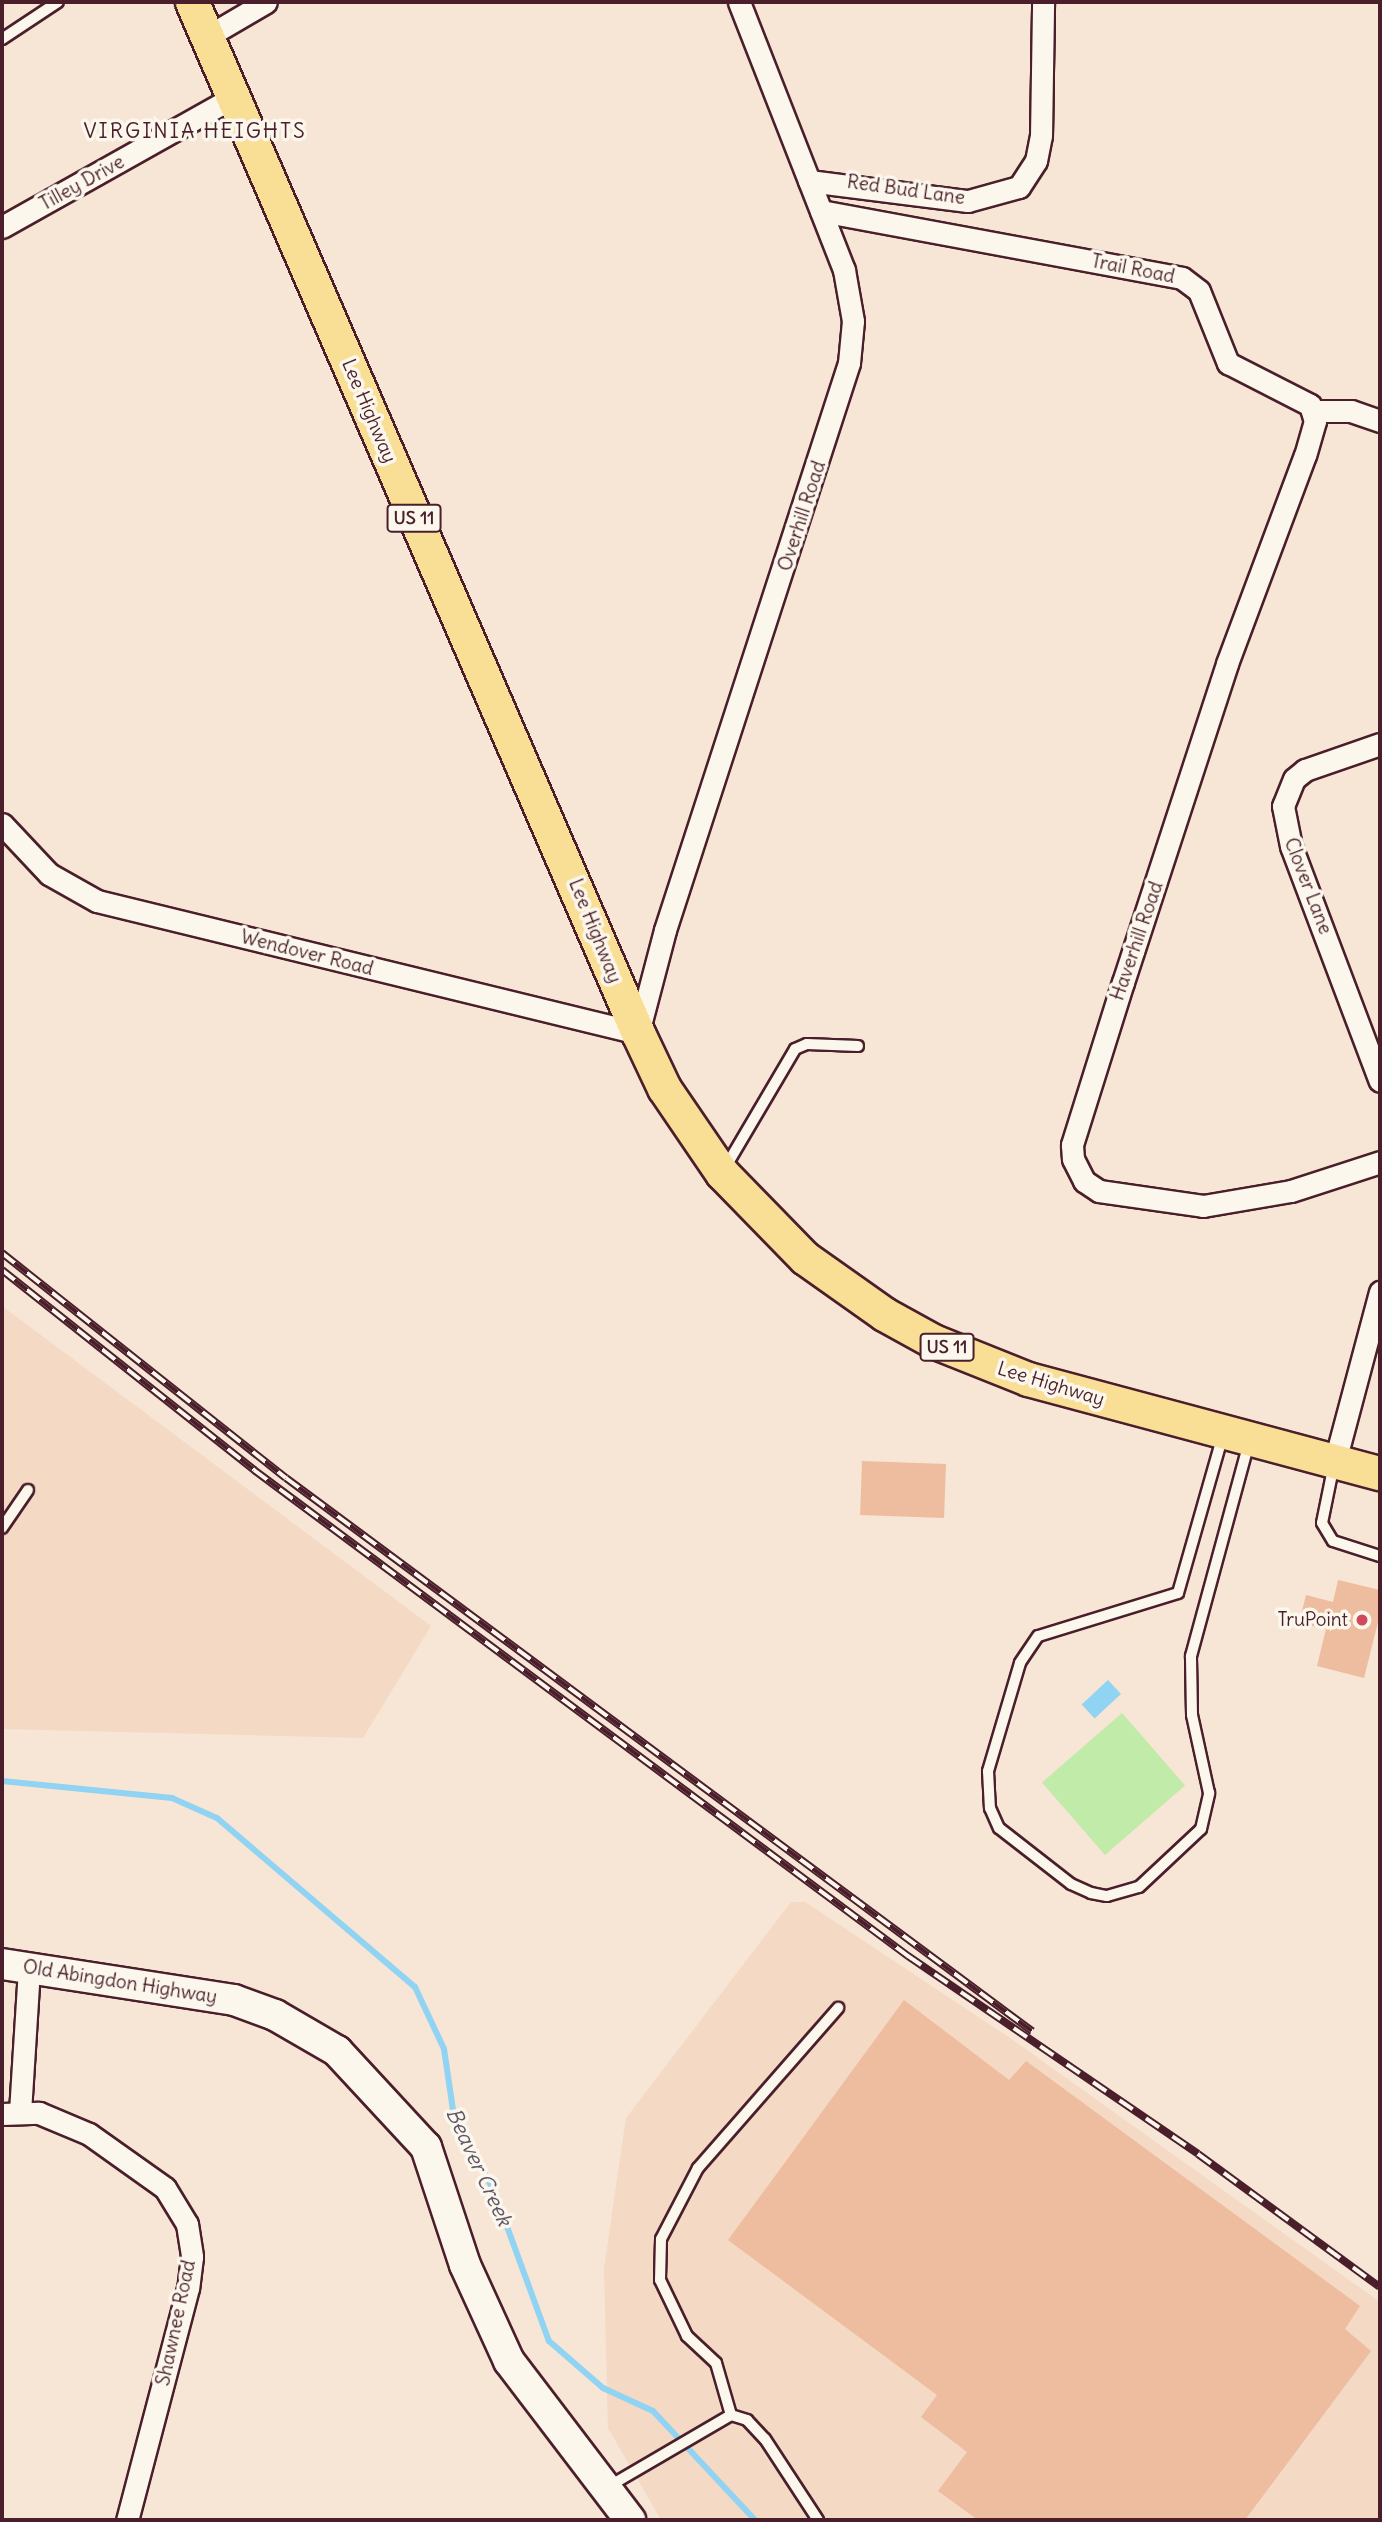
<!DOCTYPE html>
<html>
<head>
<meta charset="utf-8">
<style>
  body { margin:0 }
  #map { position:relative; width:1382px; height:2522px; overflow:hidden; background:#f7e5d5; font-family:Delius,sans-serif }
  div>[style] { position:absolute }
  .built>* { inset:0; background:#f4d9c4 }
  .green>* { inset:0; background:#c1eba8; transform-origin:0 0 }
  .water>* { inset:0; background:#91d3f3; transform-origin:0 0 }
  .stream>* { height:6px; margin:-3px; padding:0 3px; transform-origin:3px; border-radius:3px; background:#91d3f3 }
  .building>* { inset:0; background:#eebc9e; transform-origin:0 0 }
  .roads { filter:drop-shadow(2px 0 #4a1f2b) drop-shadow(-2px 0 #4a1f2b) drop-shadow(0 2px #4a1f2b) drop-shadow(0 -2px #4a1f2b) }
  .lane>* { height:10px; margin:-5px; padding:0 5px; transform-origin:5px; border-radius:5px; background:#fbf7ec }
  .street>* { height:21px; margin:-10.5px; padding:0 10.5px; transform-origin:10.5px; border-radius:10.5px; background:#fbf7ec }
  .secondary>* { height:30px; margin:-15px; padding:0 15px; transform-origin:15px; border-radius:15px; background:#fbf7ec }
  .primary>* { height:33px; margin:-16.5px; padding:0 16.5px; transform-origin:16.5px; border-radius:16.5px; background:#f9df96 }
  .rail>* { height:8px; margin-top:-4px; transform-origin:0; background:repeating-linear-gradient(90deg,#fbf7ec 0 16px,#4a1f2b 0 32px); box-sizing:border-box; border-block:2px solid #4a1f2b }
  .dots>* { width:19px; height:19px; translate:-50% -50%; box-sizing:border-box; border:4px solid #fbf7ec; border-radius:50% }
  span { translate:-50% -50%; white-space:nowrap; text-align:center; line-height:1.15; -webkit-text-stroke:7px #fbf7ec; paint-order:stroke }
  .shield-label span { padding:2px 5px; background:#fbf7ec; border:2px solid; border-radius:5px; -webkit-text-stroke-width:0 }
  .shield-label { font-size:18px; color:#4a1f2b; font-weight:700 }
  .street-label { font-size:19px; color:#4a1f2b }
  .poi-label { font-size:19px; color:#4a1f2b }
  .right { translate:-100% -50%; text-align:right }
  .neighbourhood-label { font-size:21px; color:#4a1f2b; letter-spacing:2px }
  .water-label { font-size:21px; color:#5f5567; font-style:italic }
  .frame { position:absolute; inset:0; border:4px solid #4a1f2b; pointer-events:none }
</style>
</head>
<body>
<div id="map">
  <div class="built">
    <div style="clip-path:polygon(2px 1306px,431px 1626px,363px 1738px,2px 1729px)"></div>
    <div style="clip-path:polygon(791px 1902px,805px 1902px,1010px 2038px,1380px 2302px,1380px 2520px,661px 2520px,608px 2428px,604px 2268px,626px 2118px)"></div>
  </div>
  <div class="green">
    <div style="left:1122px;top:1713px;width:96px;height:106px;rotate:49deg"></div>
  </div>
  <div class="water">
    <div style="left:1108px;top:1680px;width:19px;height:36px;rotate:47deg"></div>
  </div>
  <div class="stream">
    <div style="left:2px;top:1781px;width:171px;rotate:5.7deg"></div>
    <div style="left:172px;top:1798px;width:49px;rotate:24deg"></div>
    <div style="left:217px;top:1818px;width:260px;rotate:40.5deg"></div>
    <div style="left:415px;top:1987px;width:68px;rotate:64.9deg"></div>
    <div style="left:444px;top:2049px;width:69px;rotate:81.6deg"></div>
    <div style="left:454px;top:2117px;width:84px;rotate:61.6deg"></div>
    <div style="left:494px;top:2191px;width:160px;rotate:69.9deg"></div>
    <div style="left:549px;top:2341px;width:72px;rotate:41deg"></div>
    <div style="left:603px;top:2388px;width:55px;rotate:24.7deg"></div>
    <div style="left:653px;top:2411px;width:149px;rotate:46.9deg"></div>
  </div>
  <div class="building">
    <div style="left:862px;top:1461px;width:84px;height:54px;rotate:2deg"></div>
    <div style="clip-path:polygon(1338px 1580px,1380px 1590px,1380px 1614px,1364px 1678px,1317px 1666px,1326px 1629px,1299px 1623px,1306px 1595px,1333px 1602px)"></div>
    <div style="clip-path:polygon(904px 2000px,1009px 2080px,1026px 2061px,1360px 2306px,1345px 2329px,1371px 2351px,1245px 2520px,978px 2520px,938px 2491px,967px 2452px,921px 2417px,937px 2395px,728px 2240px)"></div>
  </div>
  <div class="roads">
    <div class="lane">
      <div style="left:2px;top:39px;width:67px;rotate:-33.5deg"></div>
      <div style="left:725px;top:1168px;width:138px;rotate:-59.5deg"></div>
      <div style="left:795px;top:1049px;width:13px;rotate:-23deg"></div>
      <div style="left:807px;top:1044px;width:51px;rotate:2.2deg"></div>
      <div style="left:1223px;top:1435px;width:164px;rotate:105.9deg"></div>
      <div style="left:1178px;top:1593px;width:146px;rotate:162.9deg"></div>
      <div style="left:1038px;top:1636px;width:32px;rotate:124deg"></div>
      <div style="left:1020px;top:1663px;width:113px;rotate:106.5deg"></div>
      <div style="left:988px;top:1771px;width:37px;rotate:87deg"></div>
      <div style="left:990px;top:1808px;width:22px;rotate:66deg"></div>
      <div style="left:999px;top:1828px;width:91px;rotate:37.9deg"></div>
      <div style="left:1071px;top:1884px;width:22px;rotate:24deg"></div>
      <div style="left:1091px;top:1893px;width:16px;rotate:11deg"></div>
      <div style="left:1107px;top:1896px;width:33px;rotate:-16deg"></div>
      <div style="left:1139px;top:1887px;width:85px;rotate:-43.1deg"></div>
      <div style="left:1201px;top:1829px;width:37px;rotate:-77deg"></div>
      <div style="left:1209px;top:1793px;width:80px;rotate:-102.3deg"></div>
      <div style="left:1192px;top:1715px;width:59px;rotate:-91deg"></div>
      <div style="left:1191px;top:1656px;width:222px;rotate:-74.8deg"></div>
      <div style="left:1334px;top:1464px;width:60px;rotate:101.5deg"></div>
      <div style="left:1322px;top:1523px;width:21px;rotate:59deg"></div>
      <div style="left:1333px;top:1541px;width:49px;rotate:17.7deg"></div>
      <div style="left:2px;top:1528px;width:46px;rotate:-55.6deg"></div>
      <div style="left:731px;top:2415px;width:54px;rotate:-106.1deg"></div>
      <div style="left:716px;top:2363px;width:40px;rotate:-137deg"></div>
      <div style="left:687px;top:2336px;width:62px;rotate:-115.7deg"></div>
      <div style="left:660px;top:2280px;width:41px;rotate:-88.6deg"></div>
      <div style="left:661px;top:2239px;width:80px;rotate:-62.5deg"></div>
      <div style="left:698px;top:2168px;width:213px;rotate:-48.8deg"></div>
      <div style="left:606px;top:2488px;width:145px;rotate:-30.3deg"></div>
      <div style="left:731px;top:2415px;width:17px;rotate:17deg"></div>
      <div style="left:747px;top:2420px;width:26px;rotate:47deg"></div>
      <div style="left:765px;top:2439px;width:97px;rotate:56.8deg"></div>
    </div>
    <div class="street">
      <div style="left:208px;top:36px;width:67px;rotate:-30.4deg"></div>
      <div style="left:809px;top:181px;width:160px;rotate:7.2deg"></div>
      <div style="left:968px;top:201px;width:53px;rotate:-15.4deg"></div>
      <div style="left:1019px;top:187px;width:31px;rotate:-57deg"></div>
      <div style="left:1036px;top:161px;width:25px;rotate:-79deg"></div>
      <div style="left:1041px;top:136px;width:134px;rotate:-89.1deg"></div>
      <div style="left:821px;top:211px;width:367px;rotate:10.5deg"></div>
      <div style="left:1182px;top:278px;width:21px;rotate:37deg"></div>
      <div style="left:1199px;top:291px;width:78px;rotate:68.1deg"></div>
      <div style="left:1228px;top:363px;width:92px;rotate:27.1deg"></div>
      <div style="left:1310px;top:405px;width:17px;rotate:73deg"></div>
      <div style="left:1315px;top:421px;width:35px;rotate:106deg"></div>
      <div style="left:1305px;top:455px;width:223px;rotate:110.5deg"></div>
      <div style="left:1227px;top:664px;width:335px;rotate:108.1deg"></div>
      <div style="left:1123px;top:982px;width:171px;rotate:107.4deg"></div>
      <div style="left:1072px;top:1145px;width:14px;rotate:86deg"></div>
      <div style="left:1073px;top:1159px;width:25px;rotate:63deg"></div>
      <div style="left:1084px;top:1181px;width:18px;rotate:34deg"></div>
      <div style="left:1099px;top:1191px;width:105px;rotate:8.2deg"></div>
      <div style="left:1203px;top:1206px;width:89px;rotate:-9.7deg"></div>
      <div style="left:1291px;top:1191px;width:94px;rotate:-18deg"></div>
      <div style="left:2px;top:227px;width:266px;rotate:-29.3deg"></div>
      <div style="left:1313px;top:411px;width:38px"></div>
      <div style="left:1351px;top:411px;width:31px;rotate:19deg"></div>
      <div style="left:1380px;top:744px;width:79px;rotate:160.9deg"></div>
      <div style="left:1305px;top:770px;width:14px;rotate:141deg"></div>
      <div style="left:1294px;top:779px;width:29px;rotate:112deg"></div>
      <div style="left:1283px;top:806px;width:41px;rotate:78.7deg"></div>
      <div style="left:1291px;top:846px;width:251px;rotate:69.3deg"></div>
      <div style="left:2px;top:824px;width:69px;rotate:46.8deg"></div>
      <div style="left:49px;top:874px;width:55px;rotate:29.4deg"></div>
      <div style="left:97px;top:901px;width:557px;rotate:13.71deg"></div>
      <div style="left:638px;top:1033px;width:106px;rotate:-75.3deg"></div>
      <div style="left:665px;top:930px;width:596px;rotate:-72.02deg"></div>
      <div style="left:849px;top:363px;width:42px;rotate:-84.6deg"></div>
      <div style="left:853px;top:321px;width:52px;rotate:-100deg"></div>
      <div style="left:844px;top:270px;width:288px;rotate:-111.4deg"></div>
      <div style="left:1335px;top:1461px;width:175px;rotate:-75.1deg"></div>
      <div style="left:20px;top:2112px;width:144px;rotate:-86.4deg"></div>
      <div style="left:2px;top:2114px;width:37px;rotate:-2deg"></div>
      <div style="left:39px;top:2113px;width:54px;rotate:22.8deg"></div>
      <div style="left:89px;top:2134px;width:93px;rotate:35.4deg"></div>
      <div style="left:165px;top:2188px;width:42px;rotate:58.6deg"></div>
      <div style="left:187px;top:2224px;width:33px;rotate:81deg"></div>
      <div style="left:192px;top:2257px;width:31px;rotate:97deg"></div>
      <div style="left:188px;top:2288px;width:240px;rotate:104.7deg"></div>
    </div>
    <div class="secondary">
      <div style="left:2px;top:1964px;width:235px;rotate:8.8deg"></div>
      <div style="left:234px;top:2000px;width:44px;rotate:20.1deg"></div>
      <div style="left:275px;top:2015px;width:72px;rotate:30.1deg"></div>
      <div style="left:337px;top:2051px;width:131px;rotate:47.2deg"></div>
      <div style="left:426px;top:2147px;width:124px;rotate:71.7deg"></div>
      <div style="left:465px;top:2265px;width:106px;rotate:65.4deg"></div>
      <div style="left:509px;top:2361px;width:200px;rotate:52.7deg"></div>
    </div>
    <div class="primary">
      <div style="left:192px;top:2px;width:1123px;rotate:66.61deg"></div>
      <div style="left:638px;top:1033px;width:61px;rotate:64.7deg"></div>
      <div style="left:664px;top:1088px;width:103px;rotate:55.7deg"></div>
      <div style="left:722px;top:1173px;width:119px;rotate:45.7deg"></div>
      <div style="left:805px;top:1258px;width:97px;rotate:35.3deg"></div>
      <div style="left:884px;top:1314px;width:56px;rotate:28.9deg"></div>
      <div style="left:933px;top:1341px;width:102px;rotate:21.8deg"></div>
      <div style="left:1028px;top:1379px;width:364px;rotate:15deg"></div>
    </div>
  </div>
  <div class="rail">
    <div style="left:2px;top:1253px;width:362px;rotate:38.4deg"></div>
    <div style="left:286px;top:1478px;width:929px;rotate:36.55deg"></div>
    <div style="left:2px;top:1270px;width:322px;rotate:38.4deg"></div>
    <div style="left:254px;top:1470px;width:815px;rotate:36.62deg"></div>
    <div style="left:908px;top:1956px;width:351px;rotate:34.3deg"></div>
    <div style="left:1198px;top:2154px;width:225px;rotate:36.2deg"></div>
  </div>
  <div class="dots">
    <div style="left:1362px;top:1620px;background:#d1495b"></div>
  </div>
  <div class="shield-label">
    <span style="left:414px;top:518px">US 11</span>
    <span style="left:947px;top:1347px">US 11</span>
  </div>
  <div class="street-label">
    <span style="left:82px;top:183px;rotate:-29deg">Tilley Drive</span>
    <span style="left:906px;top:190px;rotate:8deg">Red Bud Lane</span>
    <span style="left:1133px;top:269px;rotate:11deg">Trail Road</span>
    <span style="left:369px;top:411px;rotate:67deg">Lee Highway</span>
    <span style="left:802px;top:516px;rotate:-72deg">Overhill Road</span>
    <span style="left:1308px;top:886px;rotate:69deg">Clover Lane</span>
    <span style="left:595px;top:931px;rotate:68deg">Lee Highway</span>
    <span style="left:1137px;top:941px;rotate:-71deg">Haverhill Road</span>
    <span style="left:307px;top:953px;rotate:14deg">Wendover Road</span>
    <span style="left:1051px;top:1384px;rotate:17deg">Lee Highway</span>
    <span style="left:120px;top:1982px;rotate:9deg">Old Abingdon Highway</span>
    <span style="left:176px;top:2323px;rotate:-78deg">Shawnee Road</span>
  </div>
  <div class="poi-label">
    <span class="right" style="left:1348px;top:1620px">TruPoint</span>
  </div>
  <div class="neighbourhood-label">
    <span style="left:195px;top:131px">VIRGINIA HEIGHTS</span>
  </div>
  <div class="water-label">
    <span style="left:479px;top:2167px;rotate:65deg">Beaver Creek</span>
  </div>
  <div class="frame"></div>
</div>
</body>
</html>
